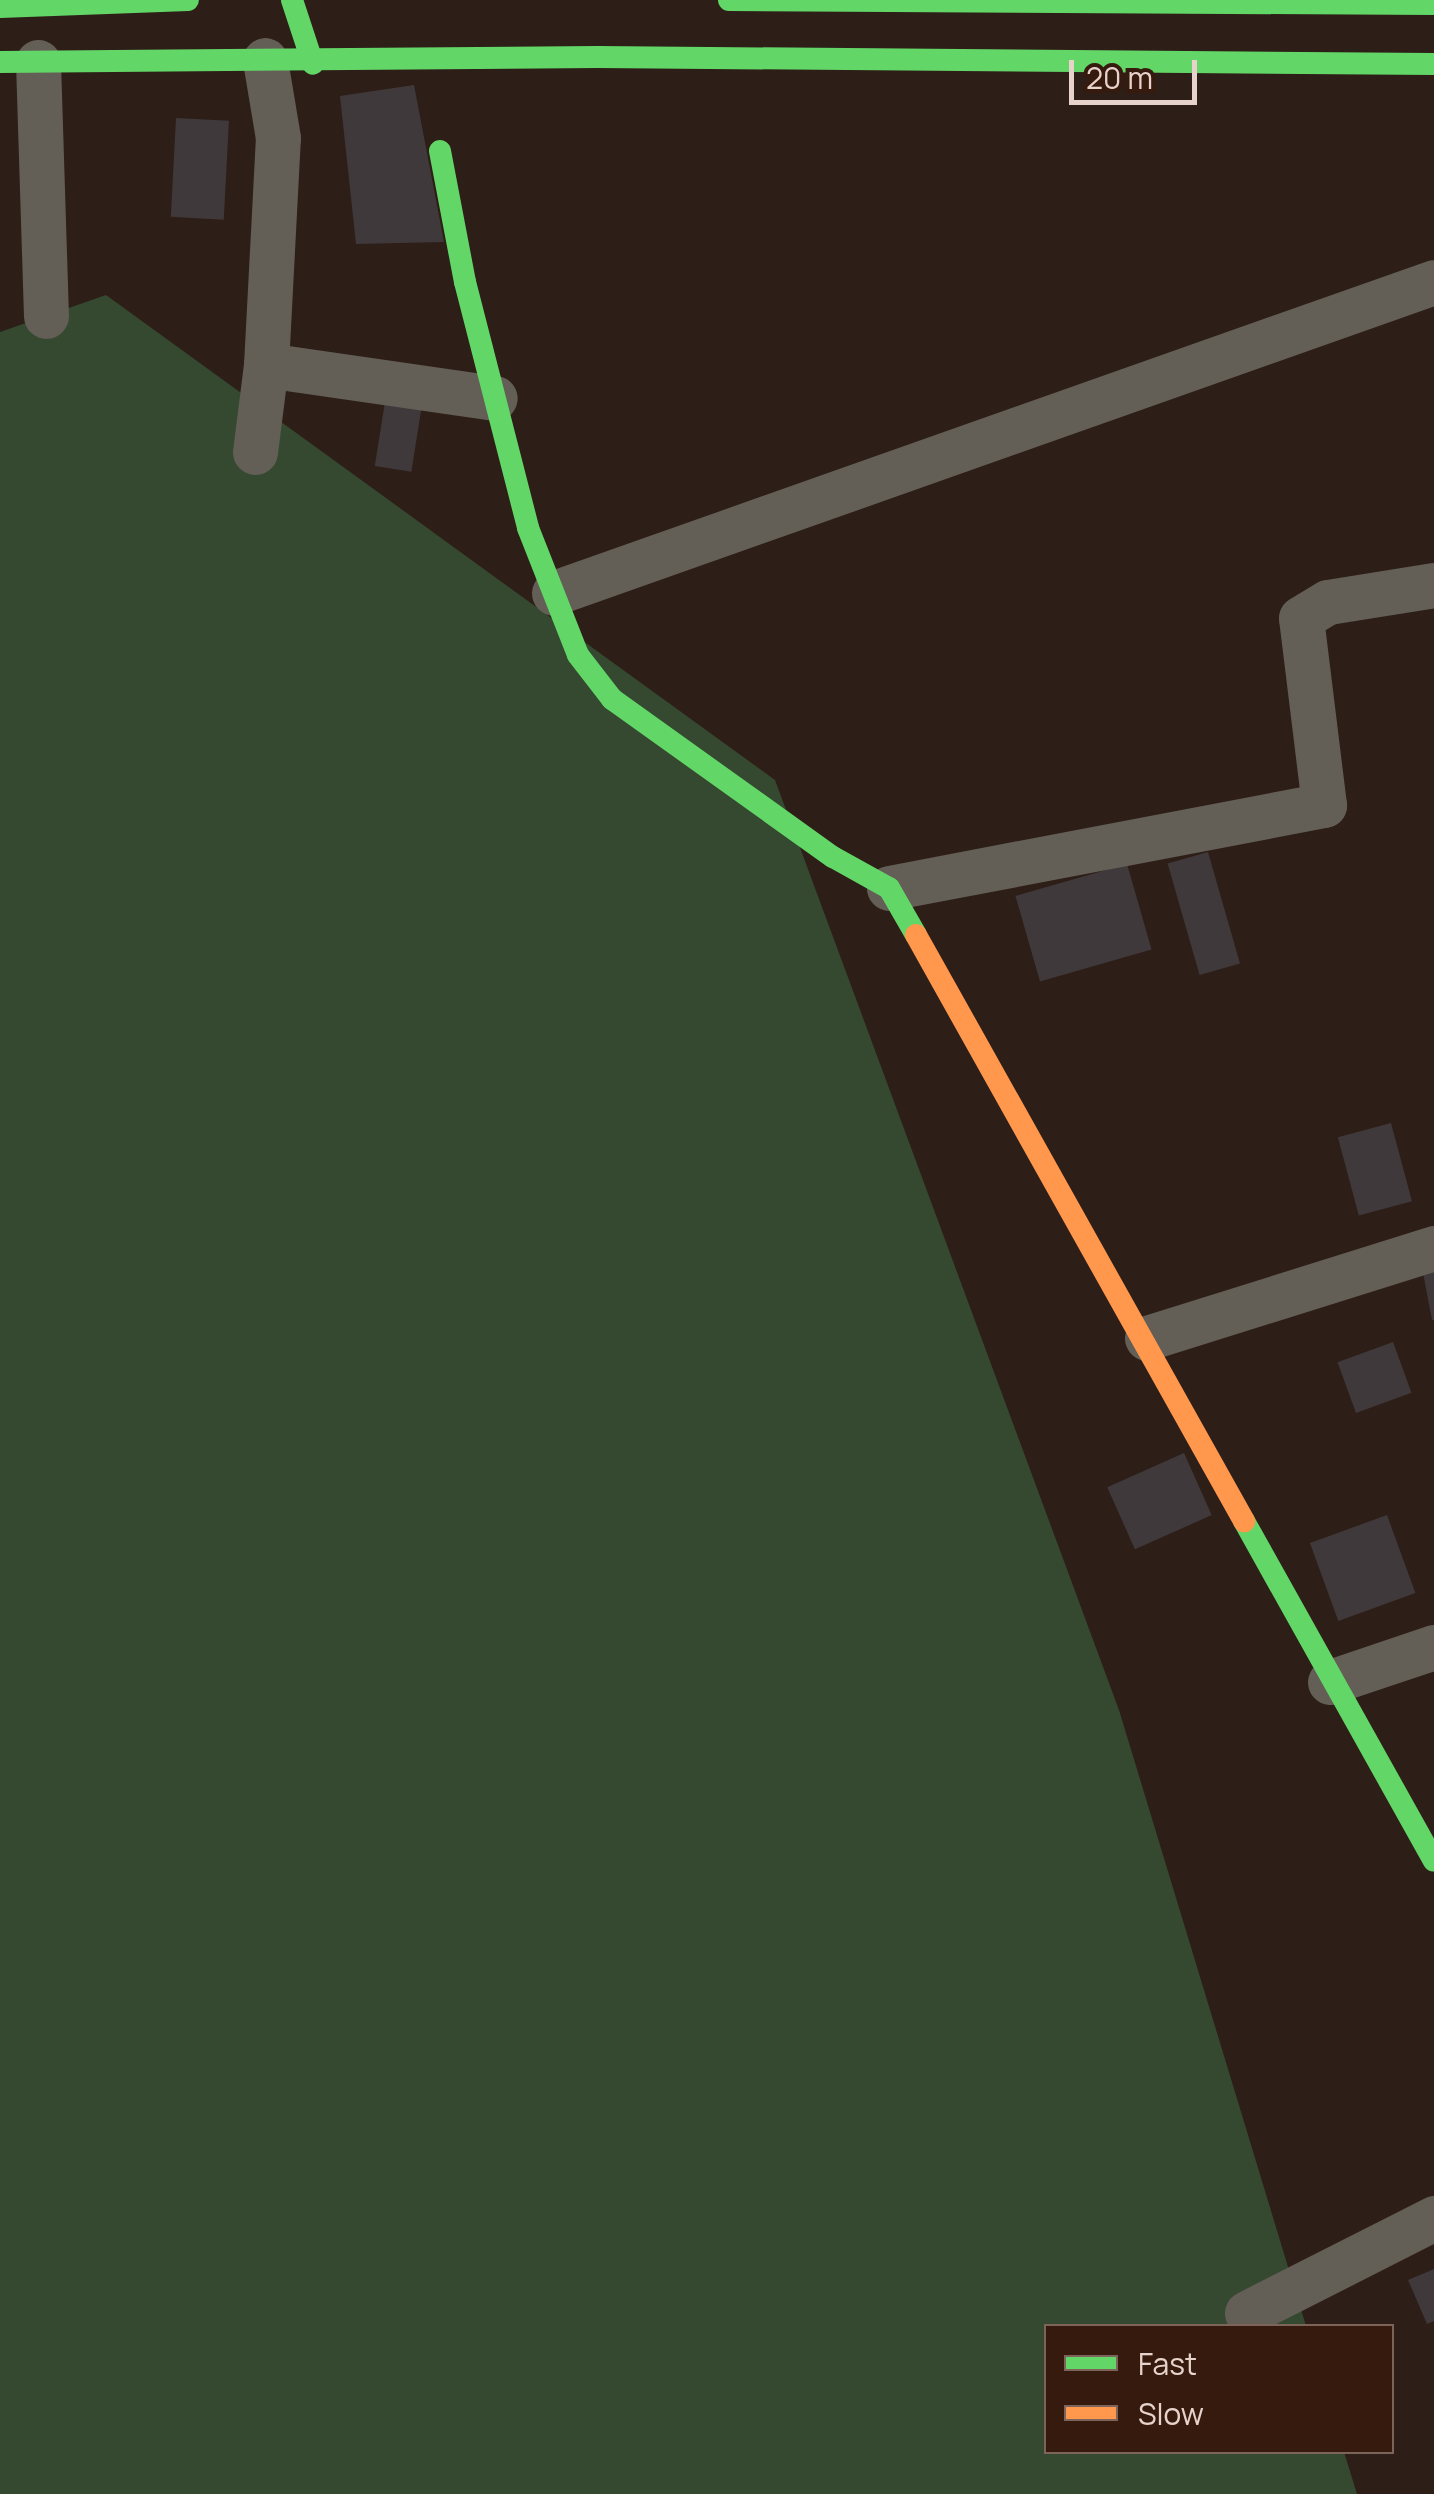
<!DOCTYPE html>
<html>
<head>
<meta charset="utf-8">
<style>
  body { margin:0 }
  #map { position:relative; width:1434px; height:2494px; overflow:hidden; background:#2d1e17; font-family:Manrope,sans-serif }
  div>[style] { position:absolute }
  .green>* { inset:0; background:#354830 }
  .building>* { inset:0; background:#40393b; transform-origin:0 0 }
  .street>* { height:45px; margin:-22.5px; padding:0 22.5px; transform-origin:22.5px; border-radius:22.5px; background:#635e56 }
  .fast>* { height:22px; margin:-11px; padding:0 11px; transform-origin:11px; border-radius:11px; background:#63d668 }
  .slow>* { height:22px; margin:-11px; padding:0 11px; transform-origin:11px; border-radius:11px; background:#ff974d }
  span { translate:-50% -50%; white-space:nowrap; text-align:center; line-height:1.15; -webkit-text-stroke:8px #361a0e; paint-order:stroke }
  .legend { position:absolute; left:1044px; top:2324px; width:350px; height:130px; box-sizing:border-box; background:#361a0e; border:2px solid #7d645a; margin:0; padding:12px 18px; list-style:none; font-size:30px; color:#e7d3cb }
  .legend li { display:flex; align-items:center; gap:20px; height:50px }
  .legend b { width:50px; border:2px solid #7d645a }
  .scale { position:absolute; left:1069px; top:60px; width:128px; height:45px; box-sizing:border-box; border:5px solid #e7d3cb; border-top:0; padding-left:12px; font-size:30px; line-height:35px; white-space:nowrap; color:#e7d3cb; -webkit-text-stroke:8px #361a0e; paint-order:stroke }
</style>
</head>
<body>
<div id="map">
  <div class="green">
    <div style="clip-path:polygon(106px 295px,775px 780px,1119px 1710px,1306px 2326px,1046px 2326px,1046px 2452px,1344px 2452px,1357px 2494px,0 2494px,0 332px)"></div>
  </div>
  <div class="building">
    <div style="clip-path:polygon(414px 85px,444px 242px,356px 244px,340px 96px)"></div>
    <div style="left:176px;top:118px;width:53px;height:99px;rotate:3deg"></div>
    <div style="left:387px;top:389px;width:37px;height:78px;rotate:9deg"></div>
    <div style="left:1208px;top:852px;width:116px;height:42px;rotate:74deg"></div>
    <div style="left:1127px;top:864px;width:89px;height:116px;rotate:74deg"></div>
    <div style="left:1391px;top:1123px;width:81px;height:55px;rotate:75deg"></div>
    <div style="clip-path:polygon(1434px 1255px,1434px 1320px,1432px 1320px,1420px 1257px)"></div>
    <div style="left:1393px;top:1342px;width:54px;height:59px;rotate:70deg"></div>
    <div style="left:1184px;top:1453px;width:68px;height:84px;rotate:66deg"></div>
    <div style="left:1387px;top:1515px;width:83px;height:82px;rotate:70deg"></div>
    <div style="clip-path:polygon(1434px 2269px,1434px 2321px,1427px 2324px,1408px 2280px)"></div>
  </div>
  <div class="street">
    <div style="left:38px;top:62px;width:254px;rotate:88.2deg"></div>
    <div style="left:266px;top:365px;width:231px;rotate:8.2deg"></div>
    <div style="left:255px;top:452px;width:88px;rotate:-82.8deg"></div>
    <div style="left:266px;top:365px;width:227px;rotate:-87deg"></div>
    <div style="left:278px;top:138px;width:79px;rotate:-99.5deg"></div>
    <div style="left:554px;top:593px;width:933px;rotate:-19.46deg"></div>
    <div style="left:889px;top:888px;width:443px;rotate:-10.8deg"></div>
    <div style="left:1324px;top:805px;width:188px;rotate:-97deg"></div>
    <div style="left:1301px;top:618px;width:31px;rotate:-31deg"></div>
    <div style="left:1328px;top:602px;width:107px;rotate:-9.1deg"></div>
    <div style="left:1147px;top:1338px;width:301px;rotate:-17.4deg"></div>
    <div style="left:1330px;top:1682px;width:110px;rotate:-18.6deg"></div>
    <div style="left:1247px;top:2313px;width:210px;rotate:-26.9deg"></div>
  </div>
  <div class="fast">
    <div style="left:292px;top:0;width:67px;rotate:71.8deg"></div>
    <div style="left:729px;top:0;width:705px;rotate:0.33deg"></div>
    <div style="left:0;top:7px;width:188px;rotate:-2.1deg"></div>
    <div style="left:0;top:62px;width:598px;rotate:-0.48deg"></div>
    <div style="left:598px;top:57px;width:836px;rotate:0.48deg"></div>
    <div style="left:440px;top:151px;width:133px;rotate:79.2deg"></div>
    <div style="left:465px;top:282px;width:254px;rotate:75.6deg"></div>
    <div style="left:528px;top:528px;width:136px;rotate:68.5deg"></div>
    <div style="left:578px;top:655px;width:56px;rotate:52.3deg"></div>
    <div style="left:612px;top:699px;width:272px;rotate:35.6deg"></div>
    <div style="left:833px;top:857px;width:64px;rotate:29deg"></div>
    <div style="left:889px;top:888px;width:54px;rotate:60.1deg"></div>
    <div style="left:1244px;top:1521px;width:389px;rotate:60.8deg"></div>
  </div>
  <div class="slow">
    <div style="left:916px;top:935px;width:672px;rotate:60.76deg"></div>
  </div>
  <ul class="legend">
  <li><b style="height:12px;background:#63d668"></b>Fast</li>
  <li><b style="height:12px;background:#ff974d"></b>Slow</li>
  </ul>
  <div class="scale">20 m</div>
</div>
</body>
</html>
